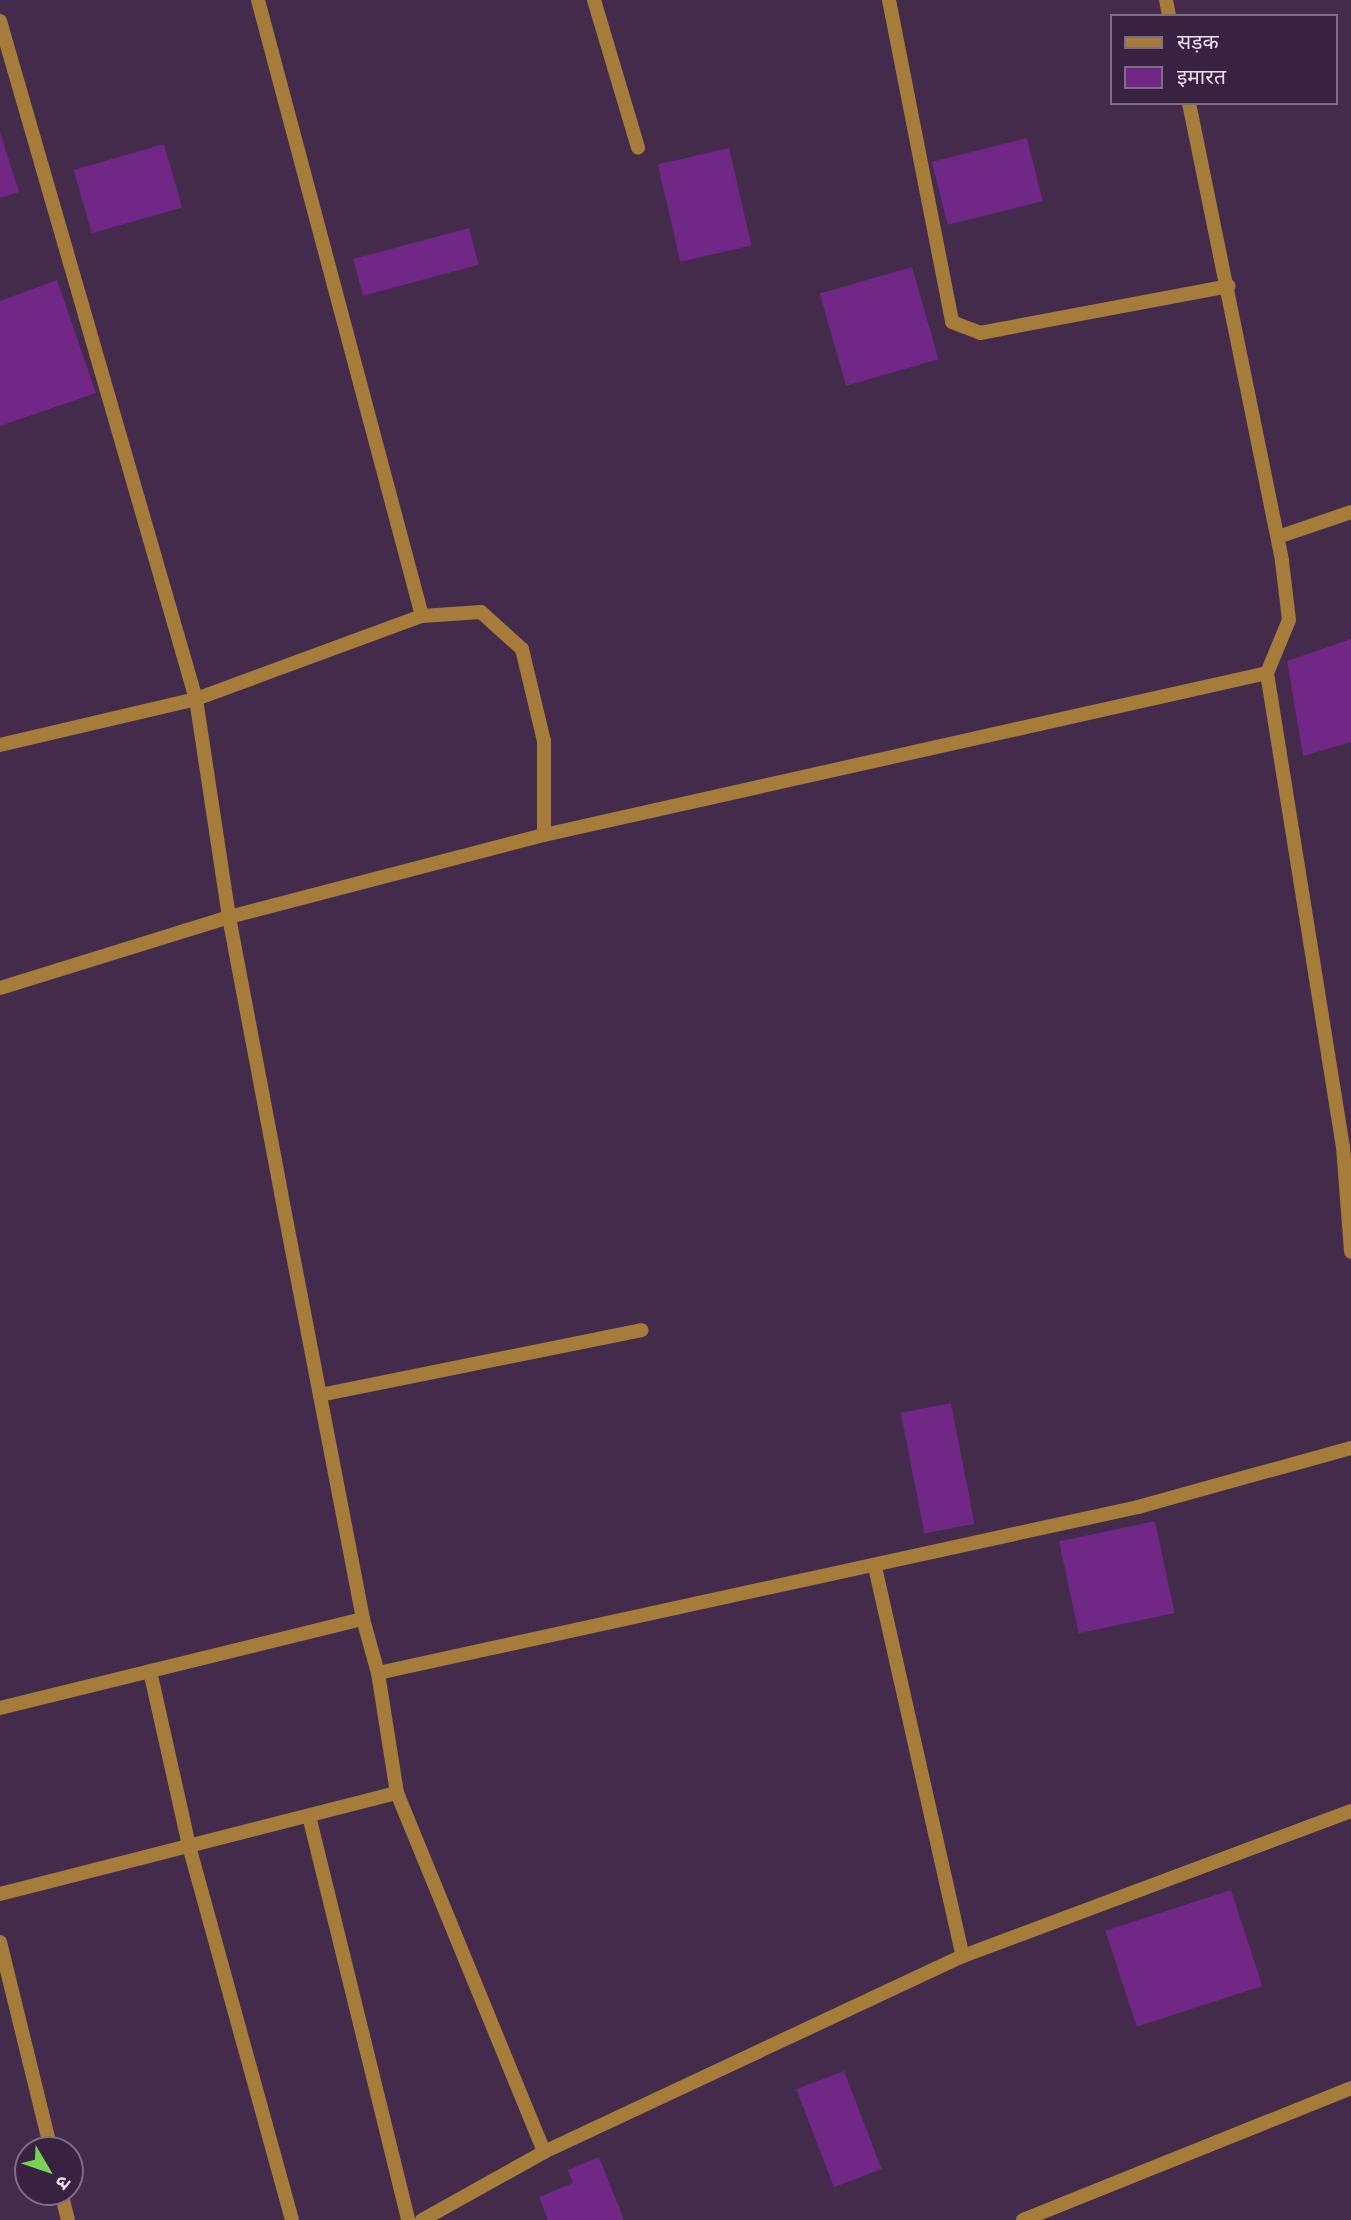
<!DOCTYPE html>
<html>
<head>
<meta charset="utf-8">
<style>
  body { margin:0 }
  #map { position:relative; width:1351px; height:2220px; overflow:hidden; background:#442b4c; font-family:Mulish,"Noto Sans Devanagari",sans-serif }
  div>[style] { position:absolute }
  .building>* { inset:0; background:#702785; transform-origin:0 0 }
  .minor>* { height:14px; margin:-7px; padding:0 7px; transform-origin:7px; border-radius:7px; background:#a57c39 }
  span { translate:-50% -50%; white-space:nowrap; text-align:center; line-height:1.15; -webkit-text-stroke:7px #392141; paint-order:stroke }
  .legend { position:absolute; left:1110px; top:14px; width:228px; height:91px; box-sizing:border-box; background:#392141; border:2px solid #816c87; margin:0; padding:9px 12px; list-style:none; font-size:21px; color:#ecddf1 }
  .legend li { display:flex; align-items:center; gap:14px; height:35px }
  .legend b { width:35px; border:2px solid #816c87 }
  .north { position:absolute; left:14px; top:2136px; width:70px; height:70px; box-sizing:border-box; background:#392141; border:2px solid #816c87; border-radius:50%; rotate:129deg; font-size:19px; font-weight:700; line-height:28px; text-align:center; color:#ecddf1 }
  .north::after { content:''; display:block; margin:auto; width:24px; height:32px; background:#79d157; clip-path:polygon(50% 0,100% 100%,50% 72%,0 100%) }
</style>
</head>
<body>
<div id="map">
  <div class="building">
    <div style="clip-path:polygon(0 132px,19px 192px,0 198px)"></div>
    <div style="left:1027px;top:138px;width:65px;height:98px;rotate:76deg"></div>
    <div style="left:164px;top:144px;width:66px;height:94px;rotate:74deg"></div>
    <div style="left:729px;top:148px;width:100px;height:73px;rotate:77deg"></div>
    <div style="left:469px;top:228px;width:38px;height:120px;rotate:75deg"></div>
    <div style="left:912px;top:267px;width:96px;height:96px;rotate:74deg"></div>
    <div style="clip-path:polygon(57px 280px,96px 393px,0 426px,0 301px)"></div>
    <div style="clip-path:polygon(1351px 639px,1351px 742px,1303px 756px,1287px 661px)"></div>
    <div style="left:951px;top:1403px;width:123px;height:51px;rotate:79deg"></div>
    <div style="left:1155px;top:1521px;width:94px;height:98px;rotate:78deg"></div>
    <div style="left:1231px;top:1890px;width:101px;height:132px;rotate:72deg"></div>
    <div style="left:844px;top:2071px;width:105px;height:51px;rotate:69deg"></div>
    <div style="clip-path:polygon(599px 2157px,624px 2220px,548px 2220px,539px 2197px,573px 2183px,568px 2170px)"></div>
  </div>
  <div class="minor">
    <div style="left:258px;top:0;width:637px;rotate:75.09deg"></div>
    <div style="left:594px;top:0;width:154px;rotate:73.4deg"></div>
    <div style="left:889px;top:0;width:328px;rotate:78.9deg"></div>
    <div style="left:952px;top:322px;width:30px;rotate:21deg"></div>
    <div style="left:980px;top:333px;width:253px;rotate:-10.7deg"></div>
    <div style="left:1166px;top:0;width:16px;rotate:79deg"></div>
    <div style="left:0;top:21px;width:706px;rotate:73.88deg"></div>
    <div style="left:196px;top:699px;width:220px;rotate:81.4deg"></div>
    <div style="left:229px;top:917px;width:281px;rotate:79.3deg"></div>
    <div style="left:281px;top:1193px;width:434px;rotate:79.1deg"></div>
    <div style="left:363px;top:1619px;width:56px;rotate:74.5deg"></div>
    <div style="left:378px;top:1673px;width:778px;rotate:-12.32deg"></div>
    <div style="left:1138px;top:1507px;width:221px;rotate:-15.5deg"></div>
    <div style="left:1189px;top:103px;width:468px;rotate:78.5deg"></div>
    <div style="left:1282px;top:562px;width:58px;rotate:83.1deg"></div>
    <div style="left:1289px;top:620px;width:57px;rotate:112.5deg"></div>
    <div style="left:1278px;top:537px;width:77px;rotate:-18.9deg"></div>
    <div style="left:0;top:745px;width:201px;rotate:-13.2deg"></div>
    <div style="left:196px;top:699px;width:241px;rotate:-20.2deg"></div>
    <div style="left:422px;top:616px;width:59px;rotate:-3.9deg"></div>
    <div style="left:481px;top:612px;width:55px;rotate:42.1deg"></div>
    <div style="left:522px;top:649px;width:95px;rotate:76.6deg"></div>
    <div style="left:544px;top:741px;width:94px;rotate:90deg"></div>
    <div style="left:0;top:988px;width:240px;rotate:-17.2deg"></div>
    <div style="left:229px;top:917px;width:325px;rotate:-14.6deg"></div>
    <div style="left:544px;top:835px;width:741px;rotate:-12.63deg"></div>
    <div style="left:1267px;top:673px;width:480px;rotate:80.9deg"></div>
    <div style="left:1343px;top:1147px;width:105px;rotate:85.6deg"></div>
    <div style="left:320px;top:1395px;width:328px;rotate:-11.4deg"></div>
    <div style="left:875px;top:1567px;width:399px;rotate:77.3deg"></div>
    <div style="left:150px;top:1671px;width:179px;rotate:77.4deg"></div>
    <div style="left:189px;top:1846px;width:388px;rotate:74.6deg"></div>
    <div style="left:0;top:1708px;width:374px;rotate:-13.8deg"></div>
    <div style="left:397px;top:1793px;width:388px;rotate:67.7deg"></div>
    <div style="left:544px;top:2152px;width:463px;rotate:-25.1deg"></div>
    <div style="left:963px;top:1956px;width:414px;rotate:-20.5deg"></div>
    <div style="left:309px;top:1816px;width:416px;rotate:76.2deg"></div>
    <div style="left:0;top:1894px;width:410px;rotate:-14.3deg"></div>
    <div style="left:397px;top:1793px;width:121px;rotate:-99deg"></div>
    <div style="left:0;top:1942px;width:214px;rotate:76.2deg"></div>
    <div style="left:61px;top:2192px;width:29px;rotate:76deg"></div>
    <div style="left:422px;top:2220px;width:140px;rotate:-29.1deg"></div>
    <div style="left:1023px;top:2220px;width:354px;rotate:-21.9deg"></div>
  </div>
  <ul class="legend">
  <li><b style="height:9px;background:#a57c39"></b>सड़क</li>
  <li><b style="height:19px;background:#702785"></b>इमारत</li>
  </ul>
  <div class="north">उ</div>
</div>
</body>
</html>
